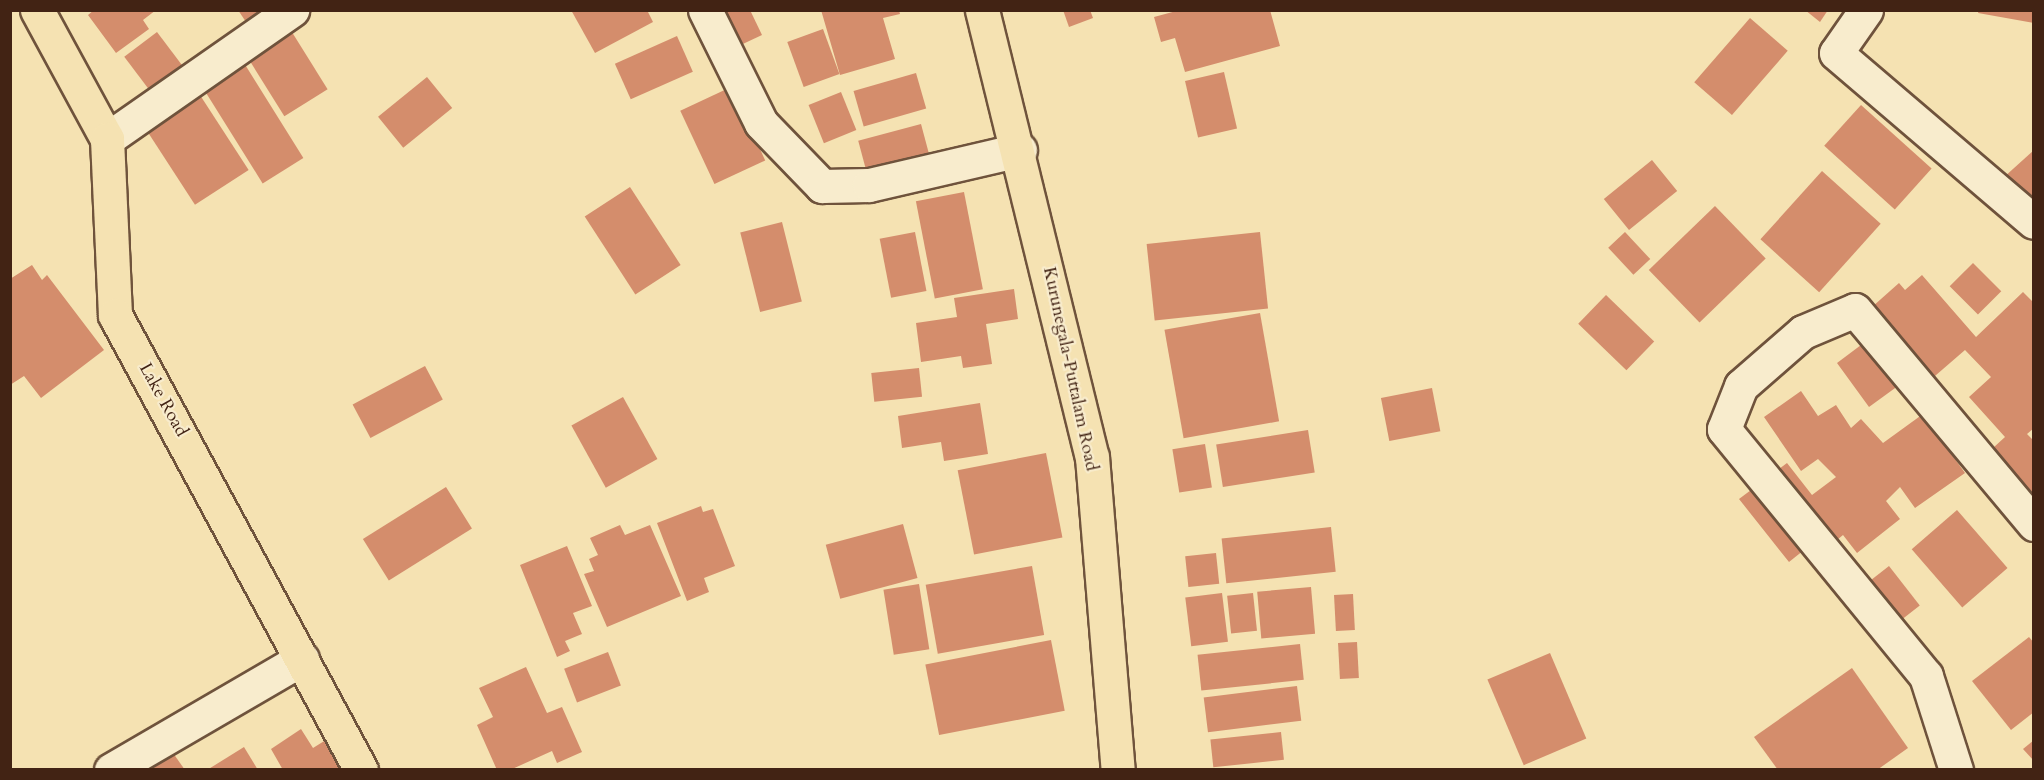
<!DOCTYPE html>
<html>
<head>
<meta charset="utf-8">
<style>
  body { margin:0 }
  #map { position:relative; width:2044px; height:780px; overflow:hidden; background:#f5e2b2; font-family:Cardo,serif }
  div>[style] { position:absolute }
  .building>* { inset:0; background:#d48d6c; transform-origin:0 0 }
  .roads { filter:drop-shadow(2px 0 #6f533c) drop-shadow(-2px 0 #6f533c) drop-shadow(0 2px #6f533c) drop-shadow(0 -2px #6f533c) }
  .minor>* { height:33px; margin:-16.5px; padding:0 16.5px; transform-origin:16.5px; border-radius:16.5px; background:#f8eccd }
  .major>* { height:33px; margin:-16.5px; padding:0 16.5px; transform-origin:16.5px; border-radius:16.5px; background:#f5e2b2 }
  .highway>* { height:33px; margin:-16.5px; padding:0 16.5px; transform-origin:16.5px; border-radius:16.5px; background:#f5e2b2 }
  span { translate:-50% -50%; white-space:nowrap; text-align:center; line-height:1.15; -webkit-text-stroke:4.5px #f8eccd; paint-order:stroke }
  .street-label { font-size:18px; color:#422314 }
  .frame { position:absolute; inset:0; border:12px solid #422314; pointer-events:none }
</style>
</head>
<body>
<div id="map">
  <div class="building">
    <div style="clip-path:polygon(94px 10px,156px 10px,143px 20px,149px 29px,116px 53px,88px 15px)"></div>
    <div style="clip-path:polygon(238px 10px,268px 10px,248px 25px)"></div>
    <div style="clip-path:polygon(571px 10px,647px 10px,653px 22px,595px 53px)"></div>
    <div style="clip-path:polygon(711px 10px,750px 10px,762px 35px,730px 50px)"></div>
    <div style="clip-path:polygon(821px 10px,899px 10px,900px 14px,883px 18px,895px 59px,840px 75px)"></div>
    <div style="clip-path:polygon(1063px 10px,1090px 10px,1093px 18px,1069px 27px)"></div>
    <div style="clip-path:polygon(1180px 10px,1270px 10px,1280px 46px,1185px 72px,1175px 38px,1161px 42px,1154px 17px)"></div>
    <div style="clip-path:polygon(1805px 10px,1828px 10px,1820px 22px)"></div>
    <div style="clip-path:polygon(1979px 10px,2034px 10px,2034px 23px,1978px 13px)"></div>
    <div style="left:1750px;top:18px;width:50px;height:85px;rotate:41deg"></div>
    <div style="left:290px;top:29px;width:71px;height:51px;rotate:58deg"></div>
    <div style="left:823px;top:29px;width:48px;height:38px;rotate:70deg"></div>
    <div style="left:157px;top:32px;width:48px;height:41px;rotate:53deg"></div>
    <div style="left:677px;top:36px;width:39px;height:68px;rotate:66deg"></div>
    <div style="left:244px;top:63px;width:112px;height:48px;rotate:58deg"></div>
    <div style="left:1224px;top:72px;width:58px;height:40px;rotate:77deg"></div>
    <div style="left:916px;top:73px;width:37px;height:65px;rotate:74deg"></div>
    <div style="left:427px;top:77px;width:40px;height:63px;rotate:51deg"></div>
    <div style="left:731px;top:87px;width:81px;height:56px;rotate:65deg"></div>
    <div style="left:198px;top:92px;width:93px;height:64px;rotate:57deg"></div>
    <div style="left:841px;top:92px;width:41px;height:35px;rotate:68deg"></div>
    <div style="left:1861px;top:105px;width:95px;height:55px;rotate:42deg"></div>
    <div style="left:921px;top:124px;width:30px;height:65px;rotate:75deg"></div>
    <div style="clip-path:polygon(2034px 150px,2034px 212px,2003px 178px)"></div>
    <div style="left:1652px;top:160px;width:40px;height:62px;rotate:51deg"></div>
    <div style="left:1822px;top:171px;width:79px;height:92px;rotate:42deg"></div>
    <div style="left:630px;top:187px;width:93px;height:54px;rotate:57deg"></div>
    <div style="left:964px;top:192px;width:99px;height:49px;rotate:79deg"></div>
    <div style="left:1715px;top:206px;width:73px;height:92px;rotate:46deg"></div>
    <div style="left:782px;top:222px;width:82px;height:43px;rotate:76deg"></div>
    <div style="left:915px;top:232px;width:60px;height:36px;rotate:79deg"></div>
    <div style="left:1260px;top:232px;width:77px;height:114px;rotate:84deg"></div>
    <div style="left:1625px;top:232px;width:37px;height:23px;rotate:47deg"></div>
    <div style="left:1973px;top:263px;width:40px;height:33px;rotate:45deg"></div>
    <div style="clip-path:polygon(32px 265px,42px 280px,47px 275px,104px 350px,41px 398px,24px 376px,10px 385px,10px 279px)"></div>
    <div style="clip-path:polygon(1922px 275px,1976px 337px,2023px 292px,2034px 303px,2034px 428px,2027px 434px,2034px 441px,2034px 514px,1969px 470px,2005px 437px,1969px 397px,1991px 377px,1965px 350px,1928px 382px,1902px 383px,1869px 407px,1837px 363px,1869px 339px,1854px 323px,1899px 283px,1905px 290px)"></div>
    <div style="clip-path:polygon(1014px 289px,1018px 319px,986px 324px,992px 364px,963px 368px,961px 356px,921px 362px,916px 323px,957px 317px,954px 298px)"></div>
    <div style="left:1606px;top:295px;width:67px;height:40px;rotate:44deg"></div>
    <div style="left:1260px;top:313px;width:110px;height:97px;rotate:80deg"></div>
    <div style="left:425px;top:366px;width:38px;height:82px;rotate:62deg"></div>
    <div style="left:919px;top:368px;width:29px;height:48px;rotate:84deg"></div>
    <div style="left:1432px;top:388px;width:44px;height:52px;rotate:79deg"></div>
    <div style="clip-path:polygon(1801px 391px,1818px 416px,1836px 405px,1851px 428px,1861px 419px,1883px 443px,1923px 414px,1965px 473px,1915px 508px,1900px 487px,1886px 501px,1900px 519px,1857px 553px,1843px 535px,1837px 540px,1829px 530px,1789px 562px,1739px 499px,1787px 463px,1812px 495px,1836px 477px,1818px 459px,1801px 471px,1764px 417px)"></div>
    <div style="left:623px;top:397px;width:71px;height:59px;rotate:61deg"></div>
    <div style="clip-path:polygon(980px 403px,988px 454px,944px 461px,941px 442px,902px 448px,898px 416px)"></div>
    <div style="left:1308px;top:430px;width:43px;height:93px;rotate:81deg"></div>
    <div style="left:1205px;top:444px;width:44px;height:33px;rotate:81deg"></div>
    <div style="left:1046px;top:453px;width:86px;height:90px;rotate:79deg"></div>
    <div style="left:446px;top:487px;width:49px;height:98px;rotate:58deg"></div>
    <div style="clip-path:polygon(701px 506px,703px 512px,713px 509px,735px 566px,704px 578px,709px 592px,687px 601px,657px 523px)"></div>
    <div style="left:1957px;top:510px;width:77px;height:60px;rotate:49deg"></div>
    <div style="left:903px;top:524px;width:56px;height:80px;rotate:75deg"></div>
    <div style="clip-path:polygon(620px 525px,625px 535px,650px 525px,681px 596px,607px 627px,584px 574px,594px 571px,589px 559px,598px 555px,590px 538px)"></div>
    <div style="left:1331px;top:527px;width:45px;height:110px;rotate:84deg"></div>
    <div style="clip-path:polygon(567px 546px,592px 606px,573px 613px,582px 634px,565px 641px,570px 651px,557px 657px,520px 565px)"></div>
    <div style="left:1216px;top:553px;width:31px;height:31px;rotate:84deg"></div>
    <div style="left:1032px;top:566px;width:70px;height:108px;rotate:80deg"></div>
    <div style="left:1889px;top:566px;width:50px;height:39px;rotate:52deg"></div>
    <div style="left:919px;top:584px;width:66px;height:36px;rotate:81deg"></div>
    <div style="left:1311px;top:587px;width:47px;height:54px;rotate:85deg"></div>
    <div style="left:1222px;top:593px;width:49px;height:37px;rotate:83deg"></div>
    <div style="left:1253px;top:593px;width:38px;height:26px;rotate:84deg"></div>
    <div style="left:1353px;top:594px;width:36px;height:19px;rotate:87deg"></div>
    <div style="clip-path:polygon(2029px 637px,2034px 643px,2034px 712px,2011px 730px,1972px 681px)"></div>
    <div style="left:1051px;top:640px;width:72px;height:128px;rotate:79deg"></div>
    <div style="left:1357px;top:642px;width:36px;height:19px;rotate:87deg"></div>
    <div style="left:1300px;top:644px;width:36px;height:103px;rotate:84deg"></div>
    <div style="left:608px;top:652px;width:36px;height:47px;rotate:69deg"></div>
    <div style="left:1550px;top:653px;width:93px;height:68px;rotate:67deg"></div>
    <div style="clip-path:polygon(526px 667px,547px 713px,562px 707px,582px 752px,557px 763px,552px 751px,510px 770px,497px 770px,477px 725px,493px 717px,479px 688px)"></div>
    <div style="clip-path:polygon(1852px 668px,1908px 748px,1877px 770px,1778px 770px,1754px 737px)"></div>
    <div style="left:1297px;top:686px;width:35px;height:94px;rotate:83deg"></div>
    <div style="clip-path:polygon(301px 729px,313px 748px,329px 738px,350px 770px,283px 770px,271px 749px)"></div>
    <div style="left:1281px;top:732px;width:28px;height:71px;rotate:84deg"></div>
    <div style="clip-path:polygon(2034px 740px,2034px 761px,2023px 749px)"></div>
    <div style="clip-path:polygon(244px 747px,258px 770px,207px 770px)"></div>
    <div style="clip-path:polygon(173px 753px,185px 770px,151px 770px)"></div>
  </div>
  <div class="roads">
    <div class="minor">
      <div style="left:705px;top:10px;width:126px;rotate:63.6deg"></div>
      <div style="left:761px;top:123px;width:88px;rotate:45.9deg"></div>
      <div style="left:822px;top:186px;width:47px;rotate:-1.2deg"></div>
      <div style="left:869px;top:185px;width:155px;rotate:-13.1deg"></div>
      <div style="left:1866px;top:10px;width:52px;rotate:124.9deg"></div>
      <div style="left:1836px;top:53px;width:260px;rotate:40.5deg"></div>
      <div style="left:107px;top:139px;width:226px;rotate:-34.9deg"></div>
      <div style="left:111px;top:770px;width:221px;rotate:-30.2deg"></div>
      <div style="left:1956px;top:770px;width:99px;rotate:-107.7deg"></div>
      <div style="left:1926px;top:676px;width:319px;rotate:-129.3deg"></div>
      <div style="left:1724px;top:429px;width:46px;rotate:-68.4deg"></div>
      <div style="left:1741px;top:386px;width:82px;rotate:-41.1deg"></div>
      <div style="left:1803px;top:332px;width:56px;rotate:-22.9deg"></div>
      <div style="left:1855px;top:310px;width:279px;rotate:50.1deg"></div>
    </div>
    <div class="major">
      <div style="left:37px;top:10px;width:147px;rotate:61.5deg"></div>
      <div style="left:107px;top:139px;width:176px;rotate:87.4deg"></div>
      <div style="left:115px;top:315px;width:517px;rotate:61.6deg"></div>
    </div>
    <div class="highway">
      <div style="left:982px;top:10px;width:460px;rotate:76.2deg"></div>
      <div style="left:1092px;top:457px;width:314px;rotate:85.3deg"></div>
    </div>
  </div>
  <div class="street-label">
    <span style="left:1070px;top:369px;rotate:78deg">Kurunegala-Puttalam Road</span>
    <span style="left:163px;top:400px;rotate:61deg">Lake Road</span>
  </div>
  <div class="frame"></div>
</div>
</body>
</html>
